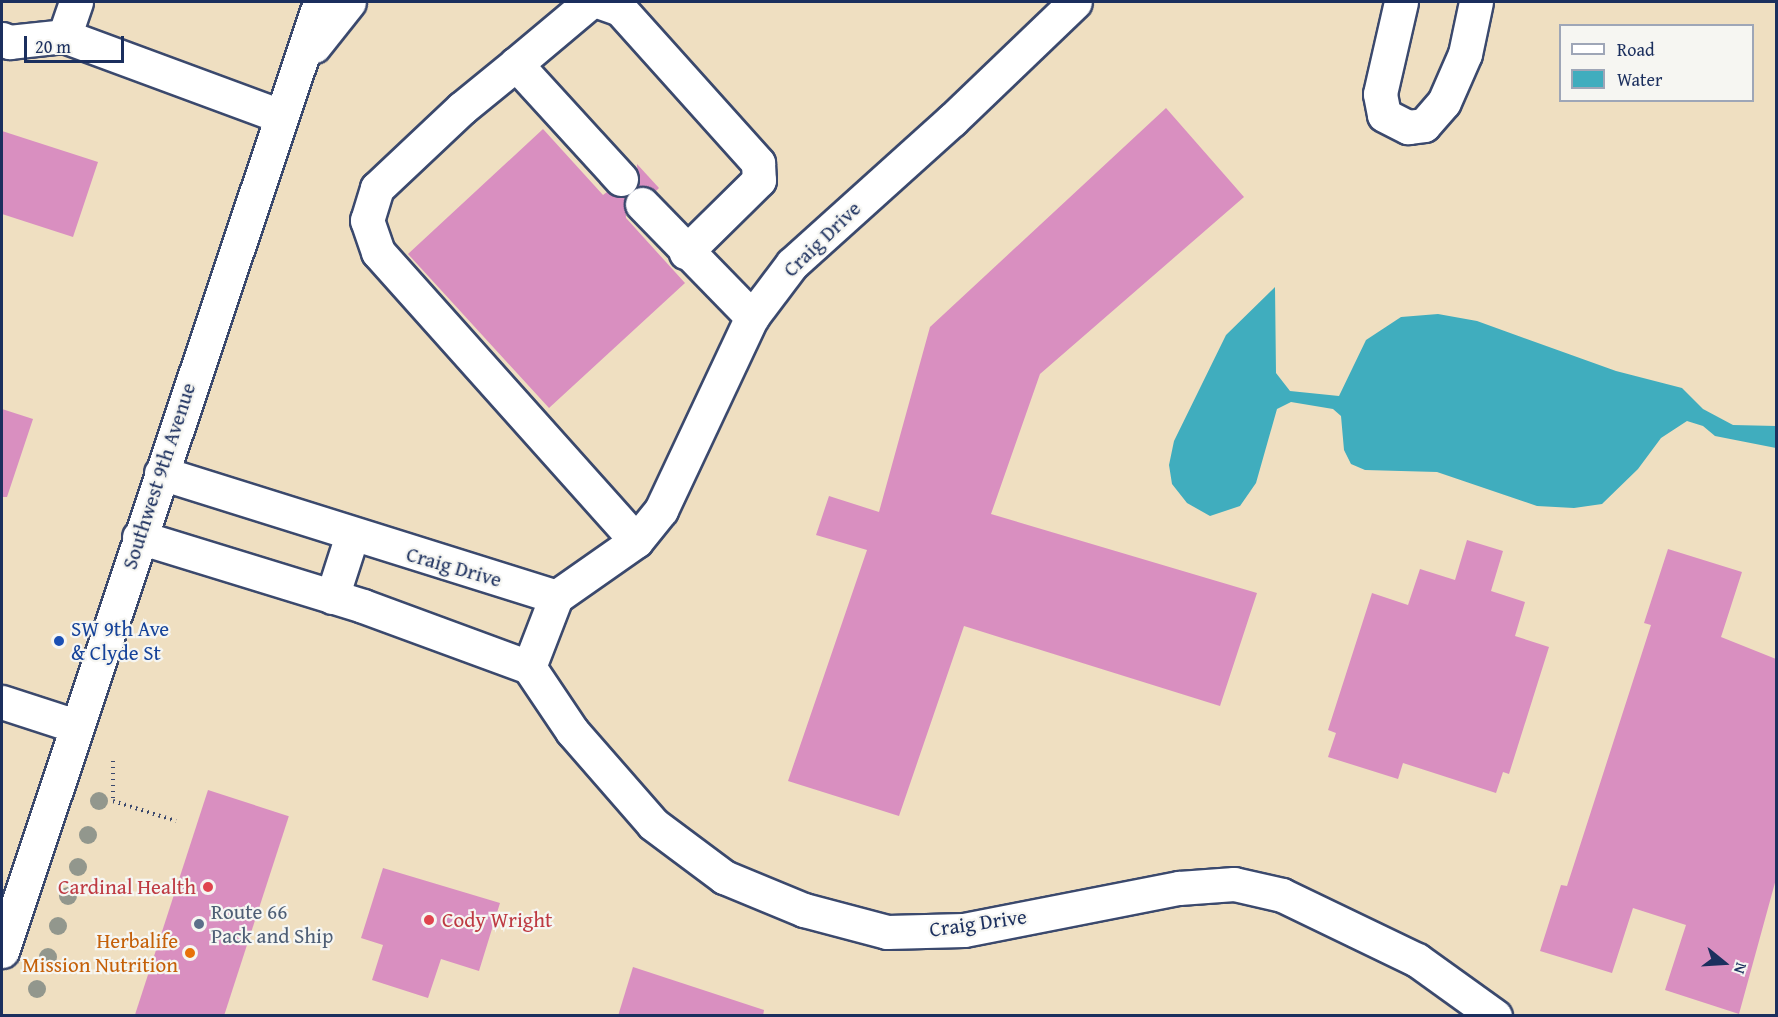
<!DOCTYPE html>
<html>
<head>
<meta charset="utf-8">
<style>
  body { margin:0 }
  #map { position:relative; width:1778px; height:1017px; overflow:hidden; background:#efdfc1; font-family:"Gentium Book Plus",serif }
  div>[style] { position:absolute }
  .water>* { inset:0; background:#40adbe }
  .building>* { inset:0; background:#d98fc0; transform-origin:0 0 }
  .path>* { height:4px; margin-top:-2px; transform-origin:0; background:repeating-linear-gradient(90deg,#3b496d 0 1.5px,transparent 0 6px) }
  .roads { filter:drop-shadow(2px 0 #3b496d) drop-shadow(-2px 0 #3b496d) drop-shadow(0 2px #3b496d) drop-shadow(0 -2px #3b496d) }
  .minor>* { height:33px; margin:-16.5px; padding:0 16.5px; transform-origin:16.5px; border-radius:16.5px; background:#fff }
  .major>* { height:33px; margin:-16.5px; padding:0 16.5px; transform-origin:16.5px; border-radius:16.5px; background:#fff }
  .trees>* { width:18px; height:18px; margin:-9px; border-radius:50%; background:#92978d }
  .dots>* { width:16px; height:16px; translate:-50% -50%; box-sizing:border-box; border:3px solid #f6f6f2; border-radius:50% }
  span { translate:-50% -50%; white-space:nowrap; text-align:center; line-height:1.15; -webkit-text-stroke:4.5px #f6f6f2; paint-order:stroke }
  .street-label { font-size:21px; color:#1b2f5e }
  .transit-label { font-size:21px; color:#164399 }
  .left { translate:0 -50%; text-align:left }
  .health-label { font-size:21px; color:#be3a42 }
  .right { translate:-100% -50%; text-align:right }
  .service-label { font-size:21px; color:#4e5e75 }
  .food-label { font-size:21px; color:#c56008 }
  .frame { position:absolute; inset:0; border:3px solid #1b2f5e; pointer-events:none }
  .legend { position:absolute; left:1559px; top:24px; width:195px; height:78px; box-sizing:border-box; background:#f6f6f2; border:2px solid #9ea6b7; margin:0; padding:8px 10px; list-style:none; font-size:18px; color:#1b2f5e }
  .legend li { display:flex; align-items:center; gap:12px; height:30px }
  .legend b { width:30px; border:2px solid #9ea6b7 }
  .north { position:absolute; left:1694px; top:933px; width:60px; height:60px; -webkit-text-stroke:4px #f6f6f2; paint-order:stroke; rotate:108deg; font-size:16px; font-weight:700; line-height:24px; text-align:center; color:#1b2f5e }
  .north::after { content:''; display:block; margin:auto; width:21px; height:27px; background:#1b2f5e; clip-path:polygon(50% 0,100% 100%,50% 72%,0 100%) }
  .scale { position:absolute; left:24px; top:36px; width:100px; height:27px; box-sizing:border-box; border:3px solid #1b2f5e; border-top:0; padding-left:8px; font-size:18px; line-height:21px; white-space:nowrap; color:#1b2f5e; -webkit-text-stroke:4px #f6f6f2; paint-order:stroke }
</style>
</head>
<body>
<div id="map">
  <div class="water">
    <div style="clip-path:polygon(1275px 287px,1276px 373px,1290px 391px,1339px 396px,1366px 340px,1401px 317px,1438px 314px,1477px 321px,1616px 371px,1682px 388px,1703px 409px,1733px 425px,1776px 426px,1776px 448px,1715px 436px,1703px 426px,1687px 421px,1661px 438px,1638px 469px,1602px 504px,1574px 508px,1537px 506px,1437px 472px,1365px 470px,1351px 464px,1344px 450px,1341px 416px,1333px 409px,1291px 402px,1277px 409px,1256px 483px,1240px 506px,1210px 516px,1187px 503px,1172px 484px,1169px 465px,1174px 441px,1226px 335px)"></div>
  </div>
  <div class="building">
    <div style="clip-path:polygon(1166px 108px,1244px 197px,1040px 374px,991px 514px,1257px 593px,1220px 706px,964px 626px,899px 816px,788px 781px,867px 550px,816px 535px,829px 496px,879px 512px,930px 327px)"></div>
    <div style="clip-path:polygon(543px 129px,603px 195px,607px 192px,625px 197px,626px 218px,685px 283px,549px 408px,408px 254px)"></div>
    <div style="clip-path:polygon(2px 131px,98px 162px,73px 237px,2px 214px)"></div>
    <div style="clip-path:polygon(637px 164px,659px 188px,656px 191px,638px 186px)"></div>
    <div style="clip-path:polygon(2px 409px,33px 419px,7px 497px,2px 497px)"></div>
    <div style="clip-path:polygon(1467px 540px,1503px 551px,1491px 591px,1525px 602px,1515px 636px,1549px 647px,1509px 774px,1503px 772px,1496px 793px,1403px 763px,1398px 779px,1328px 757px,1336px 733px,1328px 730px,1372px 593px,1408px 605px,1420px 569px,1455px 580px)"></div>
    <div style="clip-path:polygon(1668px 549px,1742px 572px,1721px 637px,1776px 659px,1776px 879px,1739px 1014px,1665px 990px,1686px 925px,1633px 908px,1612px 973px,1540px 951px,1561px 885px,1567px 886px,1651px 625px,1644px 623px)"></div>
    <div style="left:208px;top:790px;width:85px;height:237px;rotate:18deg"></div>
    <div style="clip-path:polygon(383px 868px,500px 903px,479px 971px,441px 959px,428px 998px,372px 980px,383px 945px,361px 938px)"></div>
    <div style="clip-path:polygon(633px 967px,764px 1010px,763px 1016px,618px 1016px)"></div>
  </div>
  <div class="path">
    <div style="left:113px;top:761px;width:40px;rotate:90deg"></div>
    <div style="left:113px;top:801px;width:66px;rotate:17.6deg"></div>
  </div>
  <div class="roads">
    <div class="minor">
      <div style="left:76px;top:2px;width:36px;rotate:109deg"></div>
      <div style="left:64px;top:36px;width:230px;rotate:20.3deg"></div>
      <div style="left:600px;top:2px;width:21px;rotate:19deg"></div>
      <div style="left:620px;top:9px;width:207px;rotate:48.1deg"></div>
      <div style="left:758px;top:163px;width:17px;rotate:87deg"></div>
      <div style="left:759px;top:180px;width:103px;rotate:135.4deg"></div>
      <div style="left:1401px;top:2px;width:94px;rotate:102.9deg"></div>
      <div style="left:1380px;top:94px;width:21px;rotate:79deg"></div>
      <div style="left:1384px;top:115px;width:27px;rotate:27deg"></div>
      <div style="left:1408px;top:127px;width:16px;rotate:-7deg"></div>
      <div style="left:1424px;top:125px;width:30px;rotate:-49deg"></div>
      <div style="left:1444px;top:102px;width:52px;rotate:-66.4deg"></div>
      <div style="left:1465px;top:54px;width:53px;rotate:-78.1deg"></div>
      <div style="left:2px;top:39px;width:8px;rotate:23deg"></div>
      <div style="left:9px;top:42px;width:55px;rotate:-6.2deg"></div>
      <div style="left:516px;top:64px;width:97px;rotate:-40deg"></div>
      <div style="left:621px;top:179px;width:156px;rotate:-132.4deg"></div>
      <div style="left:516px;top:64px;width:70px;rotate:140.8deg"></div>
      <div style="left:462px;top:108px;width:117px;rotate:136.7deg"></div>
      <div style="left:377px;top:188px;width:34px;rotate:107deg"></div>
      <div style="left:367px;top:220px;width:34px;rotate:71deg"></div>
      <div style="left:378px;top:252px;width:387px;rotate:48.2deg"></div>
      <div style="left:642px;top:204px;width:158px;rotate:45.8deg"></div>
      <div style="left:161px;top:473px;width:414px;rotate:17.4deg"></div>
      <div style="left:139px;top:537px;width:234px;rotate:17.1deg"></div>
      <div style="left:363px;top:606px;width:177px;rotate:20.2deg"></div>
      <div style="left:529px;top:667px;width:77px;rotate:56.1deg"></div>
      <div style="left:572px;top:731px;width:123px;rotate:48.9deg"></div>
      <div style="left:653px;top:824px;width:89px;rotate:36.7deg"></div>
      <div style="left:724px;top:877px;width:87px;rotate:22.4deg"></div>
      <div style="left:804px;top:910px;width:86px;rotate:14.8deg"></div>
      <div style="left:887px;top:932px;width:77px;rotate:-1.5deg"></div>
      <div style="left:964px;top:930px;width:219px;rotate:-11.1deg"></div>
      <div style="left:1179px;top:888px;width:55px;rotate:-4.2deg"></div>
      <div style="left:1234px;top:884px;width:49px;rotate:12.9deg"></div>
      <div style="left:1282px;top:895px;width:150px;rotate:25.7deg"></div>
      <div style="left:1417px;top:960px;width:96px;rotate:35.7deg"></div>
      <div style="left:332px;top:597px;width:65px;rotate:-72.1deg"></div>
      <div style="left:529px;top:667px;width:75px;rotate:-68.9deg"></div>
      <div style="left:556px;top:597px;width:98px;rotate:-35deg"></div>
      <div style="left:636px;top:541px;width:40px;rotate:-51deg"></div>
      <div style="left:661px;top:510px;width:213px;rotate:-64.8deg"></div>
      <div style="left:752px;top:317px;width:66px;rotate:-53deg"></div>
      <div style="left:792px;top:264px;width:215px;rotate:-42deg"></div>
      <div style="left:952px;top:120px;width:170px;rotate:-43.8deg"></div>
      <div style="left:2px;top:702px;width:78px;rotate:18deg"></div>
    </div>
    <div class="major">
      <div style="left:314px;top:46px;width:56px;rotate:-51.5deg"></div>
      <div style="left:2px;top:951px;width:1001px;rotate:-71.47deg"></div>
    </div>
  </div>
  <div class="trees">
    <div style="left:99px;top:801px"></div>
    <div style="left:88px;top:835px"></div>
    <div style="left:78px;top:867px"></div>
    <div style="left:68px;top:896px"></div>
    <div style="left:58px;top:926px"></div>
    <div style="left:48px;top:957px"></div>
    <div style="left:37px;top:989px"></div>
  </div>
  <div class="dots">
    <div style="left:59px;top:641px;background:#1a4fb4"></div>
    <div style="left:208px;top:887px;background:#e0444e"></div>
    <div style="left:429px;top:920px;background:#e0444e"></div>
    <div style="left:199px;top:924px;background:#5c6f8a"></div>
    <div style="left:190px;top:953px;background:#e8710a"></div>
  </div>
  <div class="street-label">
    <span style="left:822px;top:239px;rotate:-44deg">Craig Drive</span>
    <span style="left:159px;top:476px;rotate:-72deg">Southwest 9th Avenue</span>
    <span style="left:454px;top:567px;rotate:16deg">Craig Drive</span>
    <span style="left:978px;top:923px;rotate:-8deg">Craig Drive</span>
  </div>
  <div class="transit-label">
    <span class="left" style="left:71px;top:641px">SW 9th Ave<br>&amp; Clyde St</span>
  </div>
  <div class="health-label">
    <span class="right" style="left:196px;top:887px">Cardinal Health</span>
    <span class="left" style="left:442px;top:920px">Cody Wright</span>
  </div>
  <div class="service-label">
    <span class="left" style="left:211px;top:924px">Route 66<br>Pack and Ship</span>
  </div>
  <div class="food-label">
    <span class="right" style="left:178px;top:953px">Herbalife<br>Mission Nutrition</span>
  </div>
  <div class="frame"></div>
  <ul class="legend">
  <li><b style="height:8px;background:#fff"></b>Road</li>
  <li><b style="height:16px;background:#40adbe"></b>Water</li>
  </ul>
  <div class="north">N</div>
  <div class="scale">20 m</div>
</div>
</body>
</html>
